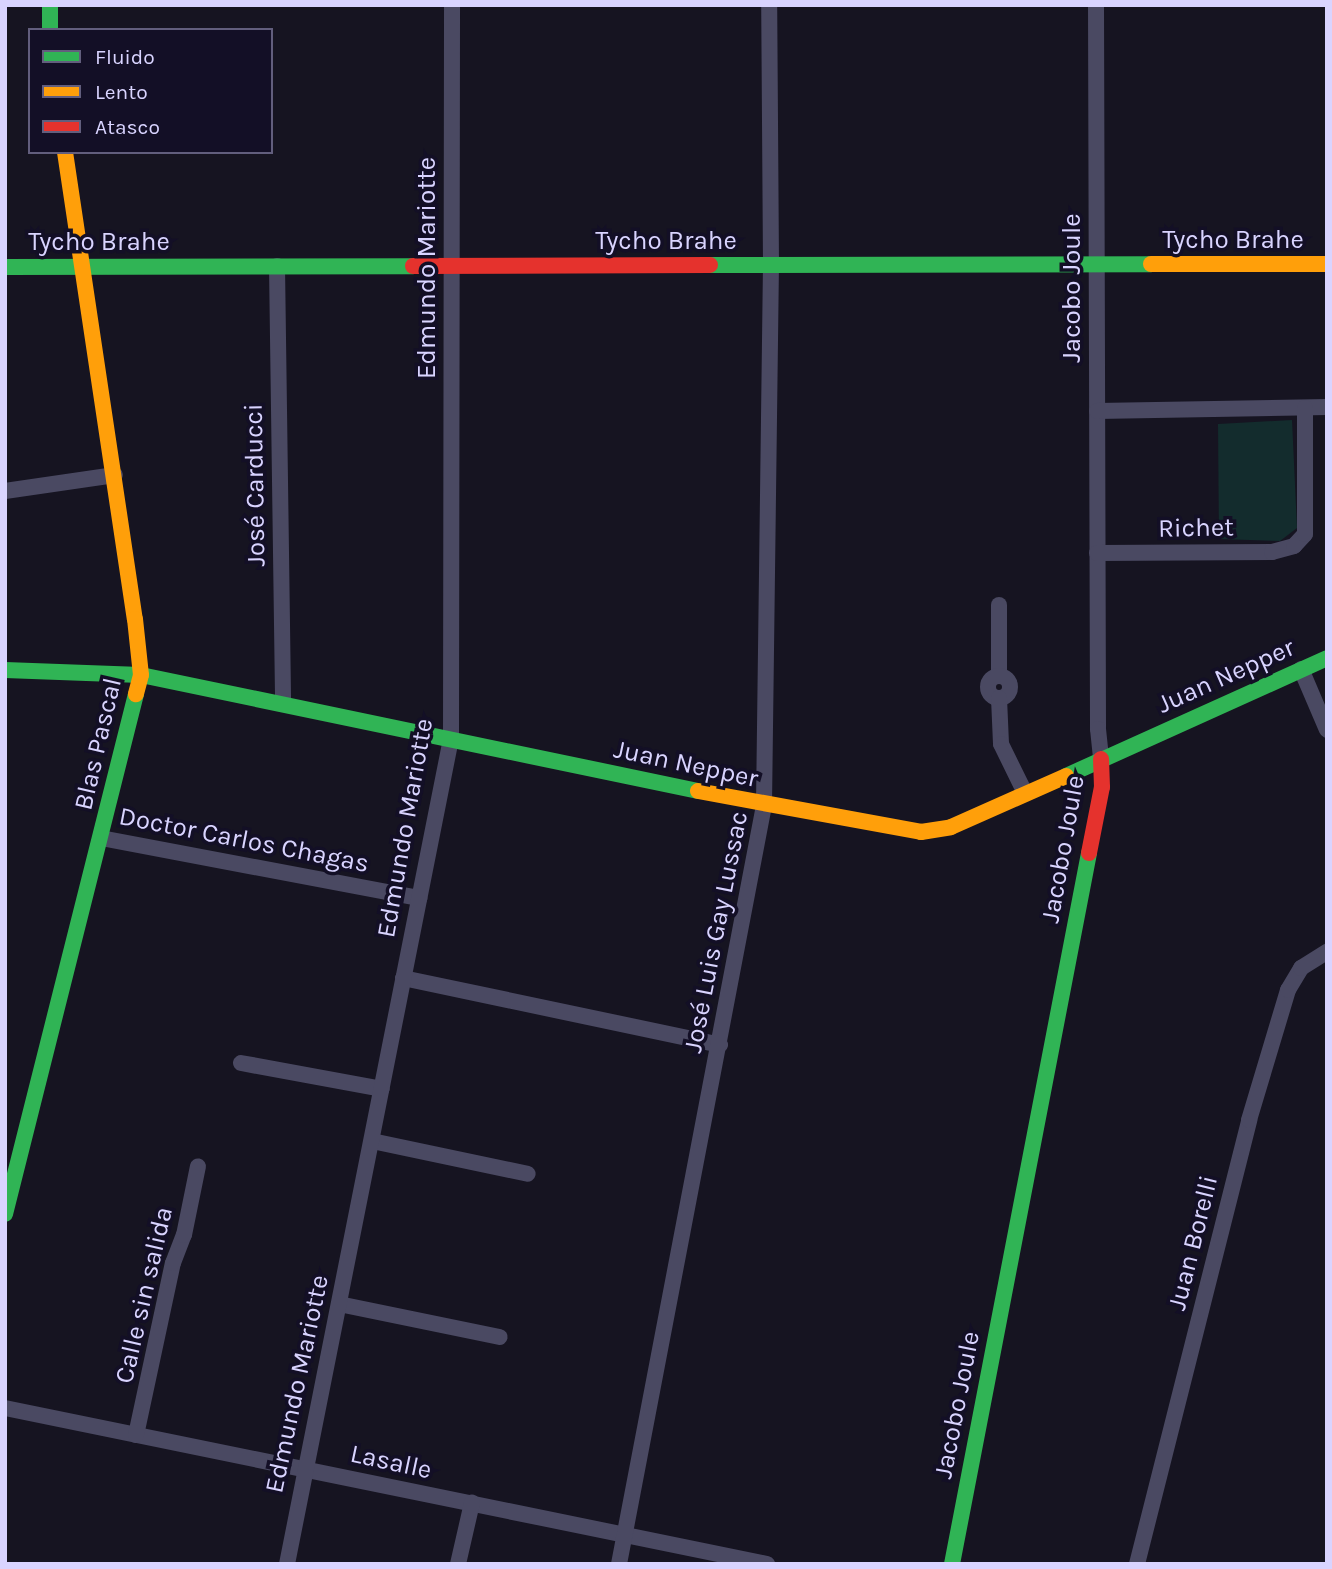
<!DOCTYPE html>
<html>
<head>
<meta charset="utf-8">
<style>
  body { margin:0 }
  #map { position:relative; width:1332px; height:1569px; overflow:hidden; background:#161421; font-family:Karla,sans-serif }
  div>[style] { position:absolute }
  .green>* { inset:0; background:#132c2d }
  .street>* { height:16px; margin:-8px; padding:0 8px; transform-origin:8px; border-radius:8px; background:#4a4962 }
  .street>.ring { margin:-8px; padding:0; box-sizing:content-box; background:none; border:16px solid #4a4962; border-radius:50% }
  .fast>* { height:16px; margin:-8px; padding:0 8px; transform-origin:8px; border-radius:8px; background:#30b455 }
  .slow>* { height:16px; margin:-8px; padding:0 8px; transform-origin:8px; border-radius:8px; background:#ff9f0a }
  .jam>* { height:16px; margin:-8px; padding:0 8px; transform-origin:8px; border-radius:8px; background:#e5322d }
  span { translate:-50% -50%; white-space:nowrap; text-align:center; line-height:1.15; -webkit-text-stroke:7px #130f26; paint-order:stroke }
  .street-label { font-size:26px; color:#d9d4ff }
  .frame { position:absolute; inset:0; border:7px solid #d9d4ff; pointer-events:none }
  .legend { position:absolute; left:28px; top:28px; width:245px; height:126px; box-sizing:border-box; background:#130f26; border:2px solid #625e7d; margin:0; padding:9px 12px; list-style:none; font-size:21px; color:#d9d4ff }
  .legend li { display:flex; align-items:center; gap:14px; height:35px }
  .legend b { width:35px; border:2px solid #625e7d }
</style>
</head>
<body>
<div id="map">
  <div class="green">
    <div style="clip-path:polygon(1292px 420px,1297px 528px,1280px 541px,1219px 539px,1218px 424px)"></div>
  </div>
  <div class="street">
    <div style="left:1096px;top:5px;width:724px;rotate:89.84deg"></div>
    <div style="left:1098px;top:729px;width:30px;rotate:84deg"></div>
    <div style="left:277px;top:266px;width:438px;rotate:89.2deg"></div>
    <div style="left:1097px;top:411px;width:230px;rotate:-1deg"></div>
    <div style="left:5px;top:491px;width:111px;rotate:-8.3deg"></div>
    <div style="left:1097px;top:553px;width:175px;rotate:-0.3deg"></div>
    <div style="left:1272px;top:552px;width:23px;rotate:-15deg"></div>
    <div style="left:1294px;top:546px;width:16px;rotate:-47deg"></div>
    <div style="left:1305px;top:534px;width:126px;rotate:-90deg"></div>
    <div style="left:1301px;top:669px;width:66px;rotate:66.9deg"></div>
    <div style="left:999px;top:675px;width:70px;rotate:-90deg"></div>
    <div class="ring" style="left:988px;top:676px;width:6px;height:6px"></div>
    <div style="left:999px;top:698px;width:46px;rotate:87.5deg"></div>
    <div style="left:1001px;top:744px;width:55px;rotate:63.9deg"></div>
    <div style="left:101px;top:838px;width:324px;rotate:10.7deg"></div>
    <div style="left:403px;top:978px;width:324px;rotate:11.9deg"></div>
    <div style="left:241px;top:1063px;width:143px;rotate:10.4deg"></div>
    <div style="left:372px;top:1141px;width:159px;rotate:11.9deg"></div>
    <div style="left:339px;top:1304px;width:164px;rotate:11.6deg"></div>
    <div style="left:5px;top:1408px;width:778px;rotate:11.57deg"></div>
    <div style="left:136px;top:1435px;width:176px;rotate:-77.9deg"></div>
    <div style="left:173px;top:1263px;width:30px;rotate:-69deg"></div>
    <div style="left:184px;top:1235px;width:70px;rotate:-78.5deg"></div>
    <div style="left:287px;top:1564px;width:841px;rotate:-78.76deg"></div>
    <div style="left:451px;top:739px;width:734px;rotate:-89.92deg"></div>
    <div style="left:458px;top:1564px;width:63px;rotate:-77.1deg"></div>
    <div style="left:619px;top:1564px;width:773px;rotate:-79.18deg"></div>
    <div style="left:764px;top:805px;width:540px;rotate:-89.26deg"></div>
    <div style="left:771px;top:265px;width:260px;rotate:-90.4deg"></div>
    <div style="left:1137px;top:1564px;width:458px;rotate:-75.8deg"></div>
    <div style="left:1249px;top:1120px;width:136px;rotate:-73.3deg"></div>
    <div style="left:1288px;top:990px;width:26px;rotate:-59deg"></div>
    <div style="left:1301px;top:968px;width:31px;rotate:-32deg"></div>
  </div>
  <div class="fast">
    <div style="left:50px;top:5px;width:25px;rotate:90deg"></div>
    <div style="left:710px;top:265px;width:441px;rotate:-0.1deg"></div>
    <div style="left:5px;top:267px;width:408px;rotate:-0.1deg"></div>
    <div style="left:5px;top:670px;width:136px;rotate:2.1deg"></div>
    <div style="left:141px;top:675px;width:569px;rotate:11.76deg"></div>
    <div style="left:1066px;top:776px;width:286px;rotate:-24.3deg"></div>
    <div style="left:5px;top:1214px;width:536px;rotate:-75.86deg"></div>
    <div style="left:952px;top:1564px;width:724px;rotate:-79.09deg"></div>
  </div>
  <div class="slow">
    <div style="left:65px;top:152px;width:472px;rotate:81.5deg"></div>
    <div style="left:135px;top:619px;width:56px;rotate:83.9deg"></div>
    <div style="left:141px;top:675px;width:20px;rotate:105deg"></div>
    <div style="left:1151px;top:264px;width:176px"></div>
    <div style="left:698px;top:791px;width:227px;rotate:10.4deg"></div>
    <div style="left:921px;top:832px;width:30px;rotate:-9deg"></div>
    <div style="left:951px;top:827px;width:126px;rotate:-23.9deg"></div>
  </div>
  <div class="jam">
    <div style="left:413px;top:266px;width:297px;rotate:-0.2deg"></div>
    <div style="left:1089px;top:853px;width:67px;rotate:-78.9deg"></div>
    <div style="left:1102px;top:787px;width:28px;rotate:-92deg"></div>
  </div>
  <div class="street-label">
    <span style="left:1233px;top:240px">Tycho Brahe</span>
    <span style="left:666px;top:241px">Tycho Brahe</span>
    <span style="left:99px;top:242px">Tycho Brahe</span>
    <span style="left:427px;top:268px;rotate:-90deg">Edmundo Mariotte</span>
    <span style="left:1072px;top:288px;rotate:-90deg">Jacobo Joule</span>
    <span style="left:255px;top:485px;rotate:-91deg">José Carducci</span>
    <span style="left:1196px;top:528px;rotate:-1deg">Richet</span>
    <span style="left:1226px;top:676px;rotate:-24deg">Juan Nepper</span>
    <span style="left:98px;top:744px;rotate:-77deg">Blas Pascal</span>
    <span style="left:686px;top:764px;rotate:12deg">Juan Nepper</span>
    <span style="left:405px;top:828px;rotate:-80deg">Edmundo Mariotte</span>
    <span style="left:244px;top:840px;rotate:11deg">Doctor Carlos Chagas</span>
    <span style="left:1063px;top:849px;rotate:-80deg">Jacobo Joule</span>
    <span style="left:716px;top:932px;rotate:-79deg">José Luis Gay Lussac</span>
    <span style="left:1193px;top:1243px;rotate:-76deg">Juan Borelli</span>
    <span style="left:144px;top:1295px;rotate:-77deg">Calle sin salida</span>
    <span style="left:297px;top:1384px;rotate:-78deg">Edmundo Mariotte</span>
    <span style="left:957px;top:1405px;rotate:-79deg">Jacobo Joule</span>
    <span style="left:391px;top:1462px;rotate:12deg">Lasalle</span>
  </div>
  <div class="frame"></div>
  <ul class="legend">
  <li><b style="height:9px;background:#30b455"></b>Fluido</li>
  <li><b style="height:9px;background:#ff9f0a"></b>Lento</li>
  <li><b style="height:9px;background:#e5322d"></b>Atasco</li>
  </ul>
</div>
</body>
</html>
